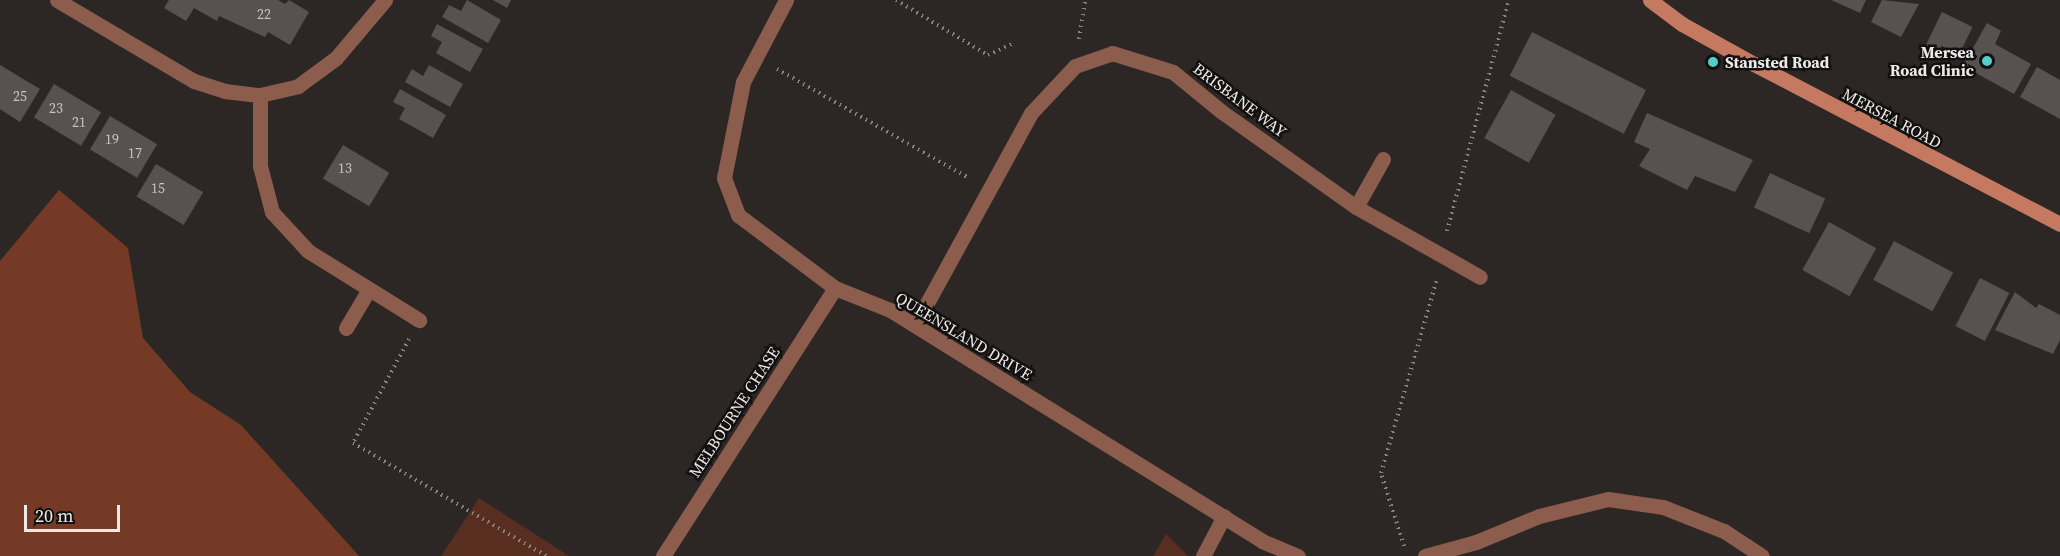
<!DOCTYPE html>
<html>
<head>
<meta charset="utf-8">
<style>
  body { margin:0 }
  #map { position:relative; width:2060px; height:556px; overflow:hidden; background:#2c2725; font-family:"Source Serif 4",serif }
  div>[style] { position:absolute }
  .green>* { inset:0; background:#582e20 }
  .forest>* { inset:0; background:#753a25 }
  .building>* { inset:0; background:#57514f; transform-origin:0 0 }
  .path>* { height:4px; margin-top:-2px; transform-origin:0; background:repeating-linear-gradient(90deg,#898583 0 1.5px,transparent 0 6px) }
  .minor>* { height:15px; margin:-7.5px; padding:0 7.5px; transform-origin:7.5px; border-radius:7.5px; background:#8c5d4d }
  .secondary>* { height:15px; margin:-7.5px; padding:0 7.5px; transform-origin:7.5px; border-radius:7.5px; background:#c47960 }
  .dots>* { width:16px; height:16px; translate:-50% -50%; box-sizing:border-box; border:3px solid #121010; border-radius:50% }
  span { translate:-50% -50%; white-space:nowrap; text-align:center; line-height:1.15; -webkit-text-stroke:5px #121010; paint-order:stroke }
  .number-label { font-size:14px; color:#c7c3c1 }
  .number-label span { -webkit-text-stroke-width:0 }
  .poi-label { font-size:16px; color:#ece9e7; font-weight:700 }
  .right { translate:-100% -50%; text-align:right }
  .left { translate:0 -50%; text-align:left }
  .street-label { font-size:16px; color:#ece9e7 }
  .scale { position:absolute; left:24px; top:505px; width:96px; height:27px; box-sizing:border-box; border:3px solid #ece9e7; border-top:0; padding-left:8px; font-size:18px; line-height:21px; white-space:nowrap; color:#ece9e7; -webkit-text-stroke:4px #121010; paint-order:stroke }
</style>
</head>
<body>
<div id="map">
  <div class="green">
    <div style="clip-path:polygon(479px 498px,569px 556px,441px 556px)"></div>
    <div style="clip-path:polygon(1166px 534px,1188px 556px,1153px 556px)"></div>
  </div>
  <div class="forest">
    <div style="clip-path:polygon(59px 190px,128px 248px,143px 338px,190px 392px,241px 425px,359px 556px,0 556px,0 261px)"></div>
  </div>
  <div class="building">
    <div style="clip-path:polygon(169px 0,278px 0,285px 4px,289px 0,309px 12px,290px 45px,268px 32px,265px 37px,219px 16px,217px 21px,194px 8px,186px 21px,164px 8px)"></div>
    <div style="clip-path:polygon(467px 0,501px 20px,488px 43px,442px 17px,449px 5px,461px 11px)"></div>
    <div style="clip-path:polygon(493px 0,511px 0,507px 8px)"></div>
    <div style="clip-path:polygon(1831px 0,1866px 0,1860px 13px)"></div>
    <div style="clip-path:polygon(1882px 0,1919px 4px,1901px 37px,1871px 22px)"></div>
    <div style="left:1942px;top:12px;width:34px;height:37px;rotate:26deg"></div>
    <div style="clip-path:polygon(1987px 23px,2001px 31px,1995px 44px,2031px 64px,2014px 94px,1963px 66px)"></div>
    <div style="clip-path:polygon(437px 24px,483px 49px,470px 72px,436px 53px,442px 42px,431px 36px)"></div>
    <div style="left:1532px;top:32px;width:128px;height:49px;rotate:27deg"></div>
    <div style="clip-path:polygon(0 65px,40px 89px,20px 122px,0 109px)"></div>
    <div style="clip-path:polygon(429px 65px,463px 84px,450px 107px,405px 82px,412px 69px,423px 76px)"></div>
    <div style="clip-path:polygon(2037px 67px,2060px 80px,2060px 119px,2020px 97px)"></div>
    <div style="left:54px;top:84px;width:55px;height:39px;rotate:31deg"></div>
    <div style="clip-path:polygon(400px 89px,446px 115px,433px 138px,399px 119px,405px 108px,393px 102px)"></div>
    <div style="left:1511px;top:90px;width:51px;height:55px;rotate:29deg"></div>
    <div style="clip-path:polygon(1647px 113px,1753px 160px,1735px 192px,1695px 176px,1687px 190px,1639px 166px,1650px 149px,1634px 142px)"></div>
    <div style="left:110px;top:116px;width:55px;height:39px;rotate:31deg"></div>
    <div style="left:343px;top:145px;width:54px;height:39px;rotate:31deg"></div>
    <div style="left:156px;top:164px;width:55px;height:38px;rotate:31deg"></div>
    <div style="left:1770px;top:173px;width:61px;height:38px;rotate:25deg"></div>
    <div style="left:1829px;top:222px;width:54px;height:55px;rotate:29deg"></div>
    <div style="left:1894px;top:241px;width:67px;height:44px;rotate:28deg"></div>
    <div style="left:1980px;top:278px;width:33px;height:54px;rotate:27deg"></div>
    <div style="clip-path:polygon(2015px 292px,2036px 308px,2039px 304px,2060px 315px,2060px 340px,2053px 354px,1995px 330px)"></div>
  </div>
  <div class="path">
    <div style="left:896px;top:0;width:107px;rotate:30.9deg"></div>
    <div style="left:988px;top:55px;width:29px;rotate:-25deg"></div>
    <div style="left:1079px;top:39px;width:39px;rotate:-81deg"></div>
    <div style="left:777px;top:69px;width:221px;rotate:29.6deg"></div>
    <div style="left:1447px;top:231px;width:239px;rotate:-75deg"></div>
    <div style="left:409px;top:339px;width:118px;rotate:118.3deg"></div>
    <div style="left:353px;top:443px;width:224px;rotate:30.3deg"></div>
    <div style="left:1404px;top:546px;width:77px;rotate:-107.5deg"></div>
    <div style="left:1381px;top:473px;width:202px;rotate:-73.9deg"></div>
  </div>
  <div class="minor">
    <div style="left:57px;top:0;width:159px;rotate:30.6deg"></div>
    <div style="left:194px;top:81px;width:33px;rotate:18deg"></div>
    <div style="left:225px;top:91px;width:35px;rotate:7deg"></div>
    <div style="left:260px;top:95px;width:39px;rotate:-13deg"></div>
    <div style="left:298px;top:86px;width:47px;rotate:-36.4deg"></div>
    <div style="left:336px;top:58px;width:76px;rotate:-49.8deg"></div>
    <div style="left:786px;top:0;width:93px;rotate:117.7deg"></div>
    <div style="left:743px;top:82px;width:98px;rotate:101.2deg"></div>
    <div style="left:724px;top:178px;width:40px;rotate:69deg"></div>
    <div style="left:738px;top:215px;width:121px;rotate:37deg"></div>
    <div style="left:835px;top:288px;width:59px;rotate:21.8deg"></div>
    <div style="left:890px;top:310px;width:438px;rotate:31.8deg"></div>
    <div style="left:1262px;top:541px;width:39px;rotate:23deg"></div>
    <div style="left:260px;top:95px;width:71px;rotate:90deg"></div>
    <div style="left:260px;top:166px;width:48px;rotate:75.4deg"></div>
    <div style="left:272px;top:212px;width:53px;rotate:47.3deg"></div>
    <div style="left:308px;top:251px;width:131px;rotate:31.9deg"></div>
    <div style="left:1356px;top:207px;width:55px;rotate:-60.6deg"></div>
    <div style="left:915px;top:325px;width:242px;rotate:-61.3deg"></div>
    <div style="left:1031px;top:113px;width:64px;rotate:-46.9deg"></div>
    <div style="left:1075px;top:66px;width:39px;rotate:-19deg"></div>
    <div style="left:1112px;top:53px;width:64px;rotate:17.3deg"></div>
    <div style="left:1173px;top:72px;width:63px;rotate:39.2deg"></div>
    <div style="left:1222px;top:112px;width:164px;rotate:35.3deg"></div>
    <div style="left:1356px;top:207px;width:142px;rotate:29.4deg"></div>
    <div style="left:346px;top:328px;width:43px;rotate:-59.3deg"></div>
    <div style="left:663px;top:556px;width:318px;rotate:-57.3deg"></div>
    <div style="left:1203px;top:556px;width:45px;rotate:-62.3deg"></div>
    <div style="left:1425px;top:556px;width:53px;rotate:-15.4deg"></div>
    <div style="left:1476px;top:542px;width:68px;rotate:-22.4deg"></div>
    <div style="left:1539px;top:516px;width:71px;rotate:-13.8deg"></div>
    <div style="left:1608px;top:499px;width:56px;rotate:8.3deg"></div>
    <div style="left:1663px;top:507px;width:66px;rotate:21.5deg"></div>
    <div style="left:1724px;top:531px;width:45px;rotate:33.3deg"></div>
  </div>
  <div class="secondary">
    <div style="left:1650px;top:0;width:40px;rotate:37deg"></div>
    <div style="left:1682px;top:24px;width:82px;rotate:29.1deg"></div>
    <div style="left:1754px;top:64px;width:345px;rotate:27.6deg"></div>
  </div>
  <div class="dots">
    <div style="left:1987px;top:61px;background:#55cec6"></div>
    <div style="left:1713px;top:62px;background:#55cec6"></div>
  </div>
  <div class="number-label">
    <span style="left:264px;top:14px">22</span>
    <span style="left:20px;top:96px">25</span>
    <span style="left:56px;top:108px">23</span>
    <span style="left:79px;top:122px">21</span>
    <span style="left:112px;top:139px">19</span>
    <span style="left:135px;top:153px">17</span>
    <span style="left:345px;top:168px">13</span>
    <span style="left:158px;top:188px">15</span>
  </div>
  <div class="poi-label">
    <span class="right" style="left:1974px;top:61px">Mersea<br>Road Clinic</span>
    <span class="left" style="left:1725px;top:62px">Stansted Road</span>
  </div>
  <div class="street-label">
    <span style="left:1240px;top:100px;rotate:37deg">BRISBANE WAY</span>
    <span style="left:1892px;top:118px;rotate:28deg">MERSEA ROAD</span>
    <span style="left:964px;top:336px;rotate:31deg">QUEENSLAND DRIVE</span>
    <span style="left:734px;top:412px;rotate:-57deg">MELBOURNE CHASE</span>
  </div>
  <div class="scale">20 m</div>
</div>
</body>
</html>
